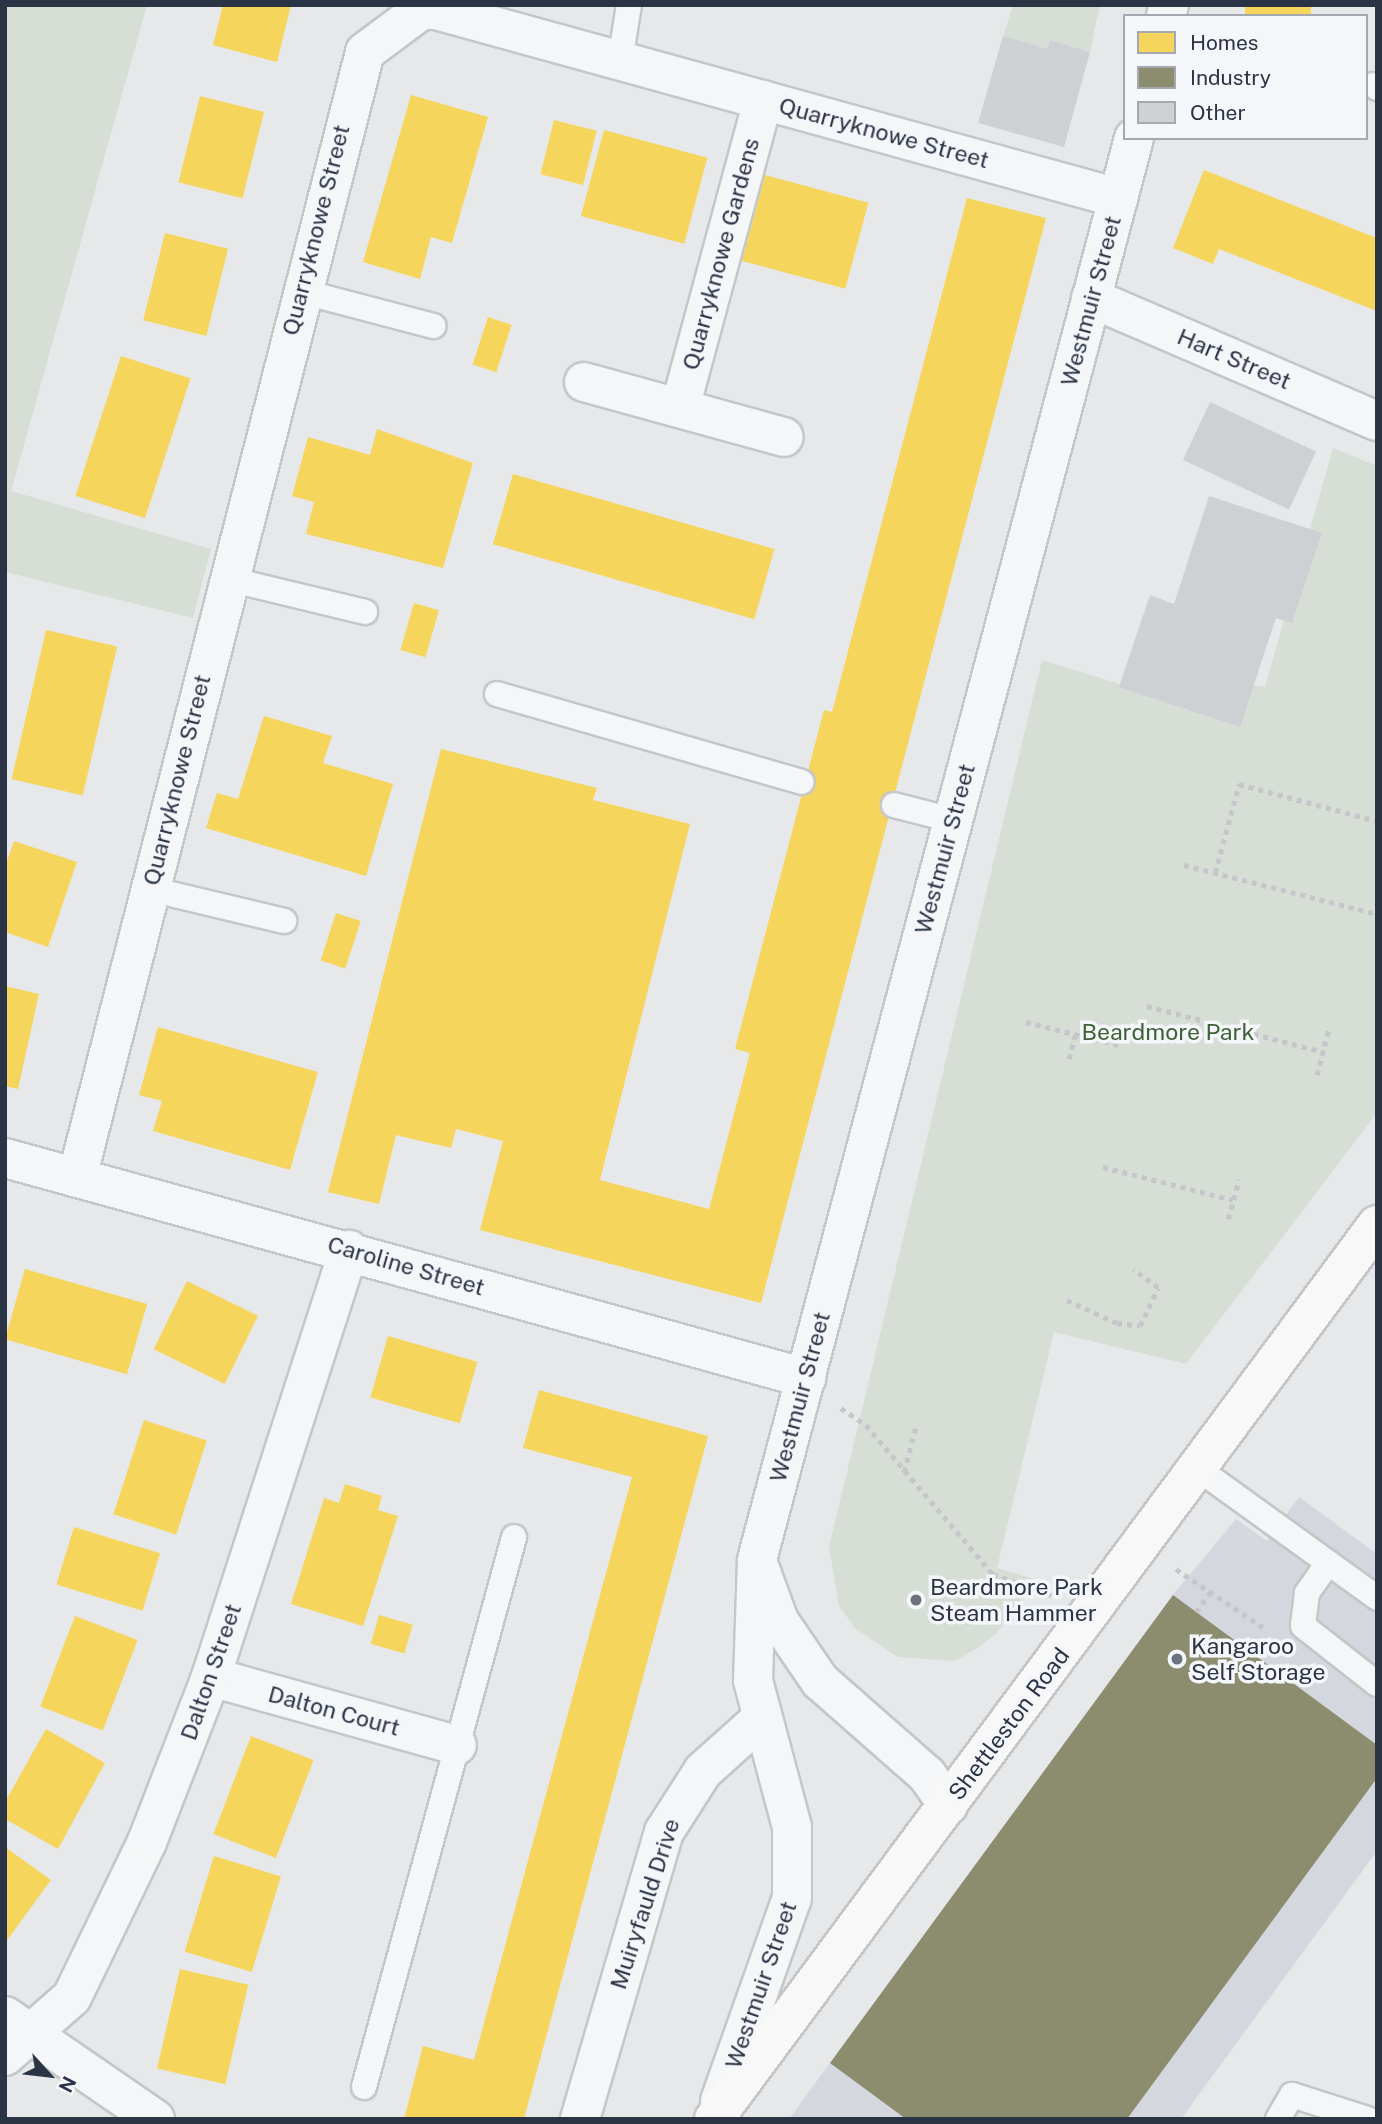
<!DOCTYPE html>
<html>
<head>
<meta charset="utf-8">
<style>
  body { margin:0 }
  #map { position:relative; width:1382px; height:2124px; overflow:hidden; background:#e6e8ea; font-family:"Public Sans",sans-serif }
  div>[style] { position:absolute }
  .built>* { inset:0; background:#d4d7dd }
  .green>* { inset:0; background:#d6ded6 }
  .homes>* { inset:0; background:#f6d55c; transform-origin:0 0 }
  .industry>* { inset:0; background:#8c8c6e }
  .building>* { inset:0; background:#ced0d3; transform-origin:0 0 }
  .path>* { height:4.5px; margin-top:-2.25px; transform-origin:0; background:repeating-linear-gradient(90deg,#c5c6ca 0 5px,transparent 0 10px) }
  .roads { filter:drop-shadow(2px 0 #c4c6c8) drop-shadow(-2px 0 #c4c6c8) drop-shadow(0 2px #c4c6c8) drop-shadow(0 -2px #c4c6c8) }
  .service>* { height:24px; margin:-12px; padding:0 12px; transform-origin:12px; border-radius:12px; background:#f5f6f7 }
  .minor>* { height:38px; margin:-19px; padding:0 19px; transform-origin:19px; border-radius:19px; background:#f5f6f7 }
  .primary>* { height:38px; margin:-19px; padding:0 19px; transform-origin:19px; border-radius:19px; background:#f8f8f8 }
  .dots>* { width:19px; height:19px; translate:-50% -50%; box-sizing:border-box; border:4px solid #f4f6f9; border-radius:50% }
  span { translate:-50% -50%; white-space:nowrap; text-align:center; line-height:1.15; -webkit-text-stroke:7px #f4f6f9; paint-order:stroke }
  .street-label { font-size:23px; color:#2b3445 }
  .park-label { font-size:23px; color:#3f6138 }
  .poi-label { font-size:23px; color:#2b3445 }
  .left { translate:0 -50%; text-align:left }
  .frame { position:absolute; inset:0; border:7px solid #2b3445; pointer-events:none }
  .legend { position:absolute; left:1123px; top:14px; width:245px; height:126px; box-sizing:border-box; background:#f4f6f9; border:2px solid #a4a8b1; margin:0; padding:9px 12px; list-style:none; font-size:21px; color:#2b3445 }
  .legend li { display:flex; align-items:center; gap:14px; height:35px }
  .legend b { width:35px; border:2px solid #a4a8b1 }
  .north { position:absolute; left:14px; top:2040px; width:70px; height:70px; -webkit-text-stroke:5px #f4f6f9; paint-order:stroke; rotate:117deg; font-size:19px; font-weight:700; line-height:28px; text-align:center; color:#2b3445 }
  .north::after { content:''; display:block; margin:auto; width:24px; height:32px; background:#2b3445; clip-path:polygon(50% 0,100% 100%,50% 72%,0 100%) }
</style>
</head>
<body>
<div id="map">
  <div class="built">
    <div style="clip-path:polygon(1299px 1497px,1377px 1554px,1377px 1851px,1181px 2119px,789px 2119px,1173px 1595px,1236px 1519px,1267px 1541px)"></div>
  </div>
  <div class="green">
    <div style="clip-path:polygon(5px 5px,147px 5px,11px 491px,211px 549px,193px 618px,5px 572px)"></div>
    <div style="clip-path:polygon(1013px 5px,1100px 5px,1090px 52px,1050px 40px,1047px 49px,1003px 37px)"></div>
    <div style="clip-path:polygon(1333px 448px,1377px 466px,1377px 1113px,1186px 1364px,1054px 1332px,997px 1568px,1037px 1580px,997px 1633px,976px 1649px,955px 1661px,898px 1657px,855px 1628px,839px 1606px,829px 1547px,1042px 660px,1240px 721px,1251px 685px,1265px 687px)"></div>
  </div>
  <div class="homes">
    <div style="clip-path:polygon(223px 5px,291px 5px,277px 62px,213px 45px)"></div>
    <div style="left:1245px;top:5px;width:66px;height:11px"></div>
    <div style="clip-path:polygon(411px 95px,488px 117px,452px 243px,431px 237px,420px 279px,363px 262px)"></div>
    <div style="left:200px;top:96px;width:66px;height:89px;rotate:14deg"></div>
    <div style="left:554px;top:120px;width:44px;height:56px;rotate:14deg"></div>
    <div style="left:604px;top:130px;width:107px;height:89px;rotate:15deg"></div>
    <div style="clip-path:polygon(1204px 170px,1377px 238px,1377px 311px,1219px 249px,1213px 264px,1173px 248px)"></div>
    <div style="left:765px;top:175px;width:107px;height:89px;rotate:15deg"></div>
    <div style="clip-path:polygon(967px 198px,1046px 218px,761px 1303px,480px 1230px,503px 1141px,456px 1129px,451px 1148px,396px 1135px,379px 1204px,328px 1192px,441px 749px,597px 788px,593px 800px,690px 824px,600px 1180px,709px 1209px,750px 1053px,735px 1049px,824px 710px,832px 712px)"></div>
    <div style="left:165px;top:233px;width:65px;height:90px;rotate:14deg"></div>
    <div style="left:488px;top:317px;width:25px;height:50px;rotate:18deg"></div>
    <div style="left:121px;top:356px;width:73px;height:147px;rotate:18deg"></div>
    <div style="clip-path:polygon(377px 429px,473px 463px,443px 568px,306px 534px,314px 502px,292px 496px,308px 437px,370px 455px)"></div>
    <div style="left:513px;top:474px;width:272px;height:73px;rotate:16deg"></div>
    <div style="left:414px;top:603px;width:26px;height:49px;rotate:16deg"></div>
    <div style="left:46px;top:630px;width:73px;height:153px;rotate:13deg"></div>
    <div style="clip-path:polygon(264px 716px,332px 736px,323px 763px,393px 784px,366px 876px,206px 828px,217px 793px,238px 799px)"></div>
    <div style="clip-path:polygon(14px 841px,77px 862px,48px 947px,5px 932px,5px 867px)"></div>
    <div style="left:336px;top:913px;width:26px;height:50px;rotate:18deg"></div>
    <div style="clip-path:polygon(5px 986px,39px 994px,18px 1089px,5px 1086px)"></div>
    <div style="clip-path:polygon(158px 1027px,318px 1072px,290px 1170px,153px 1131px,162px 1101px,139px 1095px)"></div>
    <div style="left:25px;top:1269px;width:127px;height:73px;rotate:16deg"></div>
    <div style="left:187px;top:1281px;width:79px;height:76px;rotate:26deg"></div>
    <div style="left:388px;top:1336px;width:93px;height:64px;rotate:16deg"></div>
    <div style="clip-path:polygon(539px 1390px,708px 1436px,524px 2119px,404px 2119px,423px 2046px,474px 2060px,632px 1477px,523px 1448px)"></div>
    <div style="left:144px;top:1420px;width:66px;height:99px;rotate:18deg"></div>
    <div style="clip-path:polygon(345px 1484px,382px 1496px,378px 1510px,398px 1516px,363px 1626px,291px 1604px,324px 1498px,339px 1503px)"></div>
    <div style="left:74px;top:1527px;width:90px;height:60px;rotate:17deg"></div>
    <div style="left:379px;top:1615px;width:35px;height:30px;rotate:16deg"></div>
    <div style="left:75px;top:1616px;width:67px;height:97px;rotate:21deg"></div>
    <div style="clip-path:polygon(46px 1729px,105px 1763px,58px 1849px,5px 1819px,5px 1802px)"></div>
    <div style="left:251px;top:1736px;width:67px;height:105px;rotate:21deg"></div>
    <div style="clip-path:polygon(5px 1847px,51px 1880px,5px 1943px)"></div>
    <div style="left:214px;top:1856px;width:70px;height:100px;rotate:17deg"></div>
    <div style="left:180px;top:1969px;width:70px;height:102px;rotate:13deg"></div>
  </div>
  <div class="industry">
    <div style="clip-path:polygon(1173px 1595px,1377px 1745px,1377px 1778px,1127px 2119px,906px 2119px,830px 2063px)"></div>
  </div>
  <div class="building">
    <div style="clip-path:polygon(1003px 36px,1047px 49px,1050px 40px,1090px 52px,1064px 147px,978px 123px)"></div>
    <div style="left:1210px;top:402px;width:117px;height:64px;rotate:25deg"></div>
    <div style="clip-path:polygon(1209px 496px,1322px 533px,1292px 623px,1276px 618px,1240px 727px,1119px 687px,1150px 595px,1174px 604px)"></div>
  </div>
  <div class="path">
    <div style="left:1184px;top:865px;width:199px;rotate:14.2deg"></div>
    <div style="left:1215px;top:873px;width:92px;rotate:-74.9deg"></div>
    <div style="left:1239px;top:784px;width:143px;rotate:15deg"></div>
    <div style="left:1147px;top:1006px;width:182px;rotate:14.6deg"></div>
    <div style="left:1026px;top:1022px;width:100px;rotate:13.9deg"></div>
    <div style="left:1069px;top:1059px;width:25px;rotate:-76deg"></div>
    <div style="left:1317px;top:1075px;width:49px;rotate:-75.7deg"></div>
    <div style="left:1103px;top:1167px;width:134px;rotate:14.2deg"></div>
    <div style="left:1228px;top:1219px;width:41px;rotate:-74.6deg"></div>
    <div style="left:1067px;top:1300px;width:55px;rotate:24.7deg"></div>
    <div style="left:1117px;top:1323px;width:23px;rotate:7deg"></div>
    <div style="left:1140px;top:1326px;width:42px;rotate:-64.7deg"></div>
    <div style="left:1158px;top:1288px;width:31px;rotate:-143deg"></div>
    <div style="left:841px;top:1408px;width:30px;rotate:34deg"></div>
    <div style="left:866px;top:1425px;width:196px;rotate:49.6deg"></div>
    <div style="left:993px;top:1574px;width:62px;rotate:19.9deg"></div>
    <div style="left:904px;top:1472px;width:48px;rotate:-75.4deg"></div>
    <div style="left:1176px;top:1569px;width:110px;rotate:33.8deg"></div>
    <div style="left:1196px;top:1612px;width:24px;rotate:-54deg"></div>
  </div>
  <div class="roads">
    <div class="service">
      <div style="left:620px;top:61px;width:57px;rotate:-80.9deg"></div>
      <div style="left:1373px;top:85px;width:5px;rotate:37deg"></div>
      <div style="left:300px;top:291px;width:138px;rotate:14.7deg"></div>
      <div style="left:228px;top:579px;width:141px;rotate:13.5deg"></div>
      <div style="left:497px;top:694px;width:317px;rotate:16.1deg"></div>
      <div style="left:894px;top:805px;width:61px;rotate:14.3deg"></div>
      <div style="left:150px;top:889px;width:138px;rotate:13.4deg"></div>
      <div style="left:1197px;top:1468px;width:222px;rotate:35.8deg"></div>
      <div style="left:1328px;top:1563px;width:37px;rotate:125deg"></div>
      <div style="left:1307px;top:1593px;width:33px;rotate:97deg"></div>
      <div style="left:1303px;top:1626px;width:94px;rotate:38.1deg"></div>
      <div style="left:364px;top:2087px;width:570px;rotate:-74.74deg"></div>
      <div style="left:1278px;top:2119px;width:28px;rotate:-60deg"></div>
      <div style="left:1292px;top:2095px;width:79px;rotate:17.7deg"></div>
    </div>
    <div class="minor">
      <div style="left:1166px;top:16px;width:11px;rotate:-75deg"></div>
      <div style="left:1091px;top:298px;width:311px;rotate:23.3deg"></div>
      <div style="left:584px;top:382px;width:207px;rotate:15.4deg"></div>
      <div style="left:680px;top:408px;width:319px;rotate:-74.9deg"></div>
      <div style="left:5px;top:1158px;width:831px;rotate:15.36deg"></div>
      <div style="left:77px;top:1178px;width:1162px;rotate:-75.65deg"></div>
      <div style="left:365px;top:52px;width:69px;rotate:-36.7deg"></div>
      <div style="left:420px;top:11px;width:12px;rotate:-9deg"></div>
      <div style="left:432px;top:9px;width:712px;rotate:15.4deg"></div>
      <div style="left:760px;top:1569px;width:55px;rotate:69.9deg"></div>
      <div style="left:779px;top:1621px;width:73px;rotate:55.7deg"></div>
      <div style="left:820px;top:1681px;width:142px;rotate:41.3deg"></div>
      <div style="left:927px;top:1775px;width:37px;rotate:55deg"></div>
      <div style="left:211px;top:1677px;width:255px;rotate:15.5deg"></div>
      <div style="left:5px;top:2016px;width:182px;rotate:34.5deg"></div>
      <div style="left:5px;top:2056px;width:89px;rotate:-41.4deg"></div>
      <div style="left:72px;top:1997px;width:172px;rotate:-64.2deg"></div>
      <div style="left:147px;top:1842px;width:177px;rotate:-68.8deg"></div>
      <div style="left:211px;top:1677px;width:449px;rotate:-72.1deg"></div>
      <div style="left:720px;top:2101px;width:215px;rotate:-70.5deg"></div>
      <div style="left:792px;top:1898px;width:71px;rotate:-90deg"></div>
      <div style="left:792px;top:1827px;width:152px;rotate:-104.9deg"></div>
      <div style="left:753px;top:1680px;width:120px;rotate:-88.1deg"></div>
      <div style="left:757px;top:1560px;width:1471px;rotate:-75.15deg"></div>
      <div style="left:580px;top:2119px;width:299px;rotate:-73.7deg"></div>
      <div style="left:664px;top:1832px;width:72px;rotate:-57.4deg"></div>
      <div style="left:703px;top:1771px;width:78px;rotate:-41.9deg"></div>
    </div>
    <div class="primary">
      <div style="left:714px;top:2119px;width:1113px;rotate:-53.44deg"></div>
    </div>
  </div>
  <div class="dots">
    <div style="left:916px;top:1600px;background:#6c737f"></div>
    <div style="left:1177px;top:1659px;background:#6c737f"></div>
  </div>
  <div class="street-label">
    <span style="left:884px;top:133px;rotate:15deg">Quarryknowe Street</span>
    <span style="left:316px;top:230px;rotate:-76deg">Quarryknowe Street</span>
    <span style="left:721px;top:254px;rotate:-75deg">Quarryknowe Gardens</span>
    <span style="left:1091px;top:301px;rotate:-75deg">Westmuir Street</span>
    <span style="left:1234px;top:359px;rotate:23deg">Hart Street</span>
    <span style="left:177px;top:780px;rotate:-76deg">Quarryknowe Street</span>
    <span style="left:945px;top:849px;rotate:-75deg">Westmuir Street</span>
    <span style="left:406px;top:1266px;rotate:16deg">Caroline Street</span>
    <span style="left:800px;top:1397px;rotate:-75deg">Westmuir Street</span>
    <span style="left:211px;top:1672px;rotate:-71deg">Dalton Street</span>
    <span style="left:334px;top:1711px;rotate:15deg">Dalton Court</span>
    <span style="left:1009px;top:1724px;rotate:-53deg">Shettleston Road</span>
    <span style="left:645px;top:1904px;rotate:-72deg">Muiryfauld Drive</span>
    <span style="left:761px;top:1985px;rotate:-71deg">Westmuir Street</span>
  </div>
  <div class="park-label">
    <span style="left:1168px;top:1032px">Beardmore Park</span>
  </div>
  <div class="poi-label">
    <span class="left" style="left:930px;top:1600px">Beardmore Park<br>Steam Hammer</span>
    <span class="left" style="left:1191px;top:1659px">Kangaroo<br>Self Storage</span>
  </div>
  <div class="frame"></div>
  <ul class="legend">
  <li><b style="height:19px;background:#f6d55c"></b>Homes</li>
  <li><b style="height:19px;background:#8c8c6e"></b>Industry</li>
  <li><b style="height:19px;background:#ced0d3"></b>Other</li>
  </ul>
  <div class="north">N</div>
</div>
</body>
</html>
